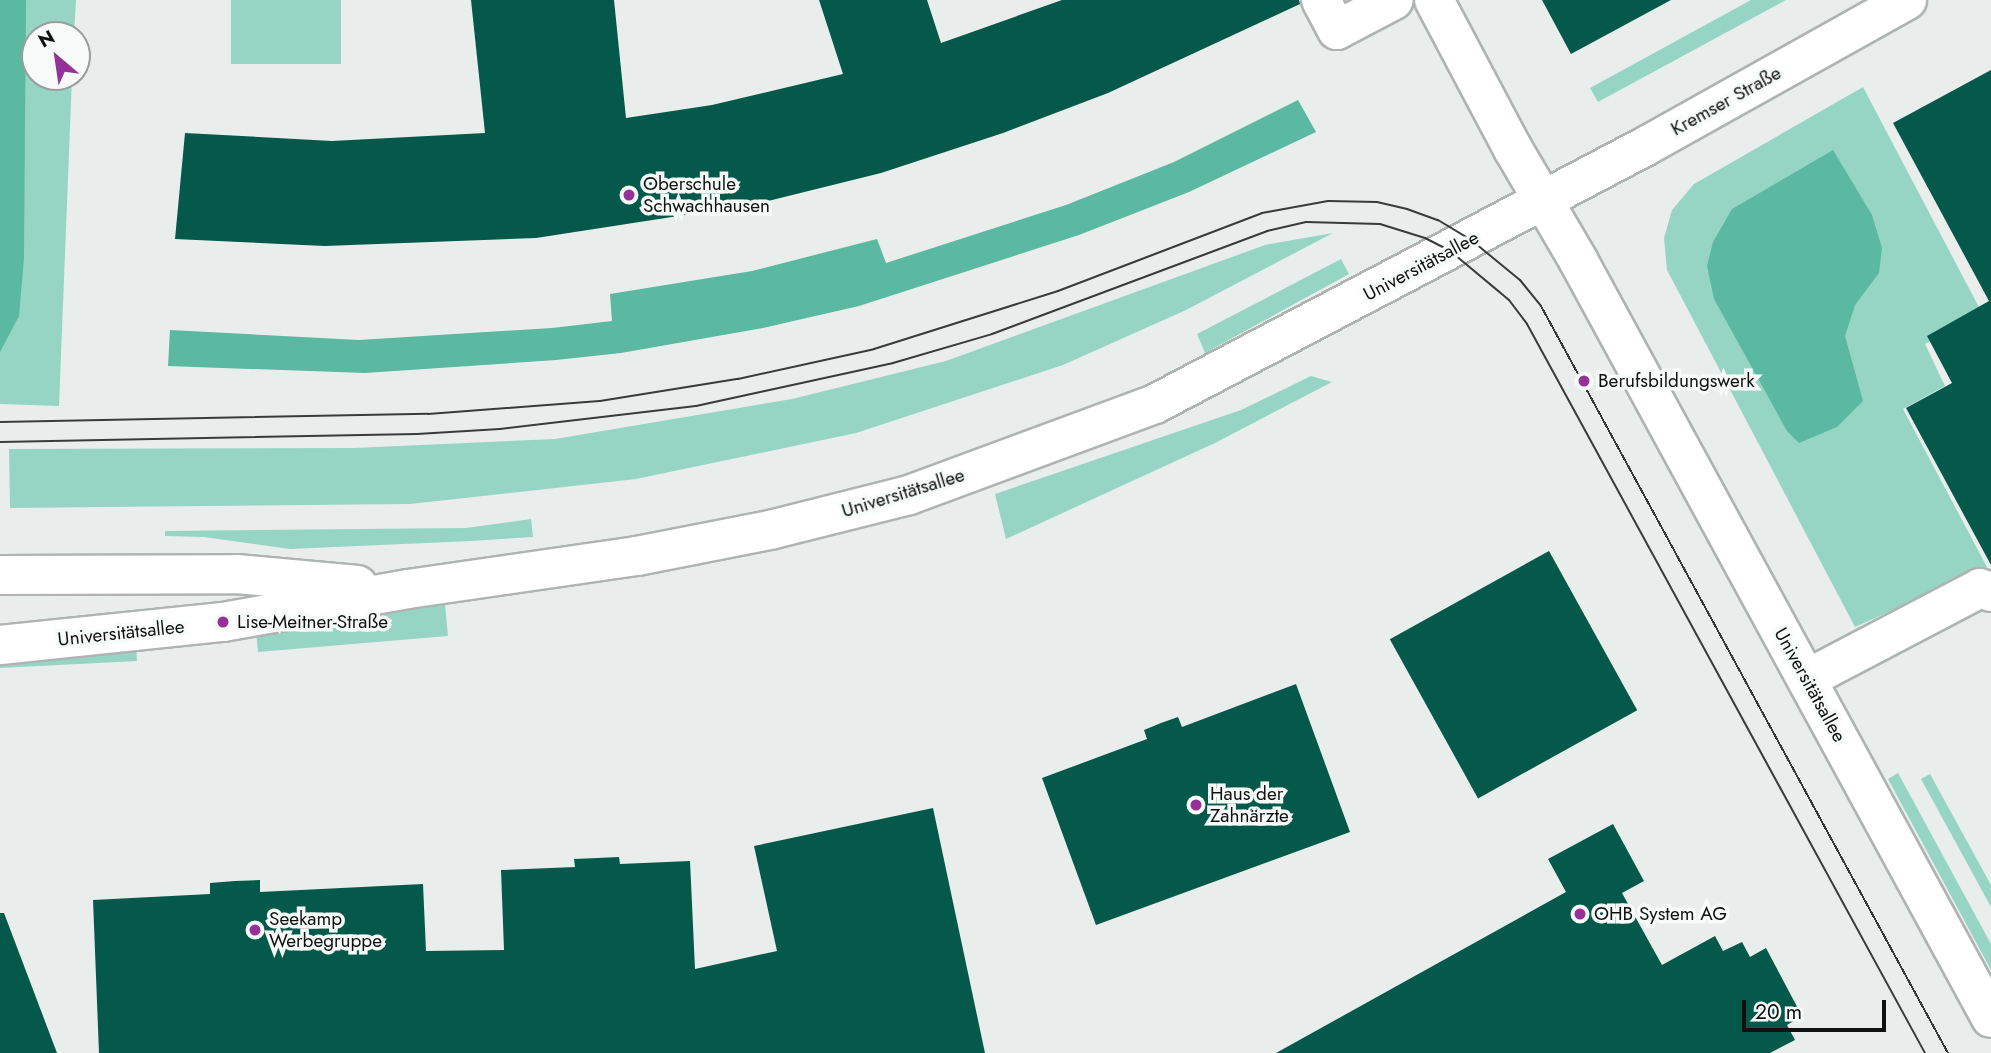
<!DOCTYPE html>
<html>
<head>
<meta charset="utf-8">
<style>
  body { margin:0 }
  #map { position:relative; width:1991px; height:1053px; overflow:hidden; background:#e9eeec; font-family:Jost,sans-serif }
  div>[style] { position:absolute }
  .green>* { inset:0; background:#96d5c4; transform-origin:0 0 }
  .water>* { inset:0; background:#5bb8a1 }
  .building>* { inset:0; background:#05594a; transform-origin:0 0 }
  .roads { filter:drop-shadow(2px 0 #afb4b2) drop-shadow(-2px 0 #afb4b2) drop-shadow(0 2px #afb4b2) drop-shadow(0 -2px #afb4b2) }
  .minor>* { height:38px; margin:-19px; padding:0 19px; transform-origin:19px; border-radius:19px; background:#fff }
  .tram>* { height:2px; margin:-1px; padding:0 1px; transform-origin:1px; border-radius:1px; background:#383b3a }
  .dots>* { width:19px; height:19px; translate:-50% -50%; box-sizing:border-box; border:4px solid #f6fbfa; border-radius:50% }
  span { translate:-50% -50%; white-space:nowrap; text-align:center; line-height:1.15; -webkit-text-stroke:7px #f6fbfa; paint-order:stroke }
  .street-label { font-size:19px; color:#0f1110 }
  .poi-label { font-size:19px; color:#0f1110 }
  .left { translate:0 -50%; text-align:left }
  .north { position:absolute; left:21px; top:21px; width:70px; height:70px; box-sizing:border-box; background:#f6fbfa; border:2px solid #9a9d9c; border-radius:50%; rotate:331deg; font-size:19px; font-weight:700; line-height:28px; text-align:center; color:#0f1110 }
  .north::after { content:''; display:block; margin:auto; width:24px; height:32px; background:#943299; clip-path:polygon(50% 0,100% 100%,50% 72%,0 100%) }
  .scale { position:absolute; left:1742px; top:1000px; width:144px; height:32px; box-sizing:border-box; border:4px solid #0f1110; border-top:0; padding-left:9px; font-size:21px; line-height:24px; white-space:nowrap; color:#0f1110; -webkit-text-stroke:5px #f6fbfa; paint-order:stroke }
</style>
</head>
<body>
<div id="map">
  <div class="green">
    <div style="clip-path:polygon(0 0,76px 0,74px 35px,35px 35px,35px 77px,72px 77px,59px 406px,0 404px)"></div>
    <div style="left:231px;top:0;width:110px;height:64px"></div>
    <div style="clip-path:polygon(1751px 0,1786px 0,1598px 102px,1590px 88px)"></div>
    <div style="clip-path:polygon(1863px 87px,1982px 313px,1925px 344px,1945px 386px,1903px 409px,1987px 567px,1855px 627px,1667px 270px,1664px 238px,1672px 210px,1694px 184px)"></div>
    <div style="clip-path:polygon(1333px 233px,1186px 310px,1063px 365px,856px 433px,636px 479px,410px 504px,10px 508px,9px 449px,354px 448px,555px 439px,792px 399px,946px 361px,1265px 245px)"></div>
    <div style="clip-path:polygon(1341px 259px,1349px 274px,1205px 353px,1197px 334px)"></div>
    <div style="clip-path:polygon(1311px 376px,1332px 382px,1215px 443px,1006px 539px,995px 494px,1241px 410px)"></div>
    <div style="clip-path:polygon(531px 519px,533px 537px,471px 541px,290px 549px,204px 537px,165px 536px,165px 531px,466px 528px)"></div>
    <div style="clip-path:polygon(445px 604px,448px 636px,258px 652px,256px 630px)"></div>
    <div style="clip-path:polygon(136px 640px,137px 661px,0 668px,0 655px)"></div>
    <div style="clip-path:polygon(1898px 773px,1991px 944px,1991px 970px,1888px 779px)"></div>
    <div style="clip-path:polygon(1930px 774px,1991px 885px,1991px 907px,1921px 779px)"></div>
  </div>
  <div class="water">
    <div style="clip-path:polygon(0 0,26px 0,24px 258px,19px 316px,0 352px)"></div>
    <div style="clip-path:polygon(1298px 100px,1316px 132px,1189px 192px,1079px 235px,859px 306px,763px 328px,621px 353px,556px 360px,365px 373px,168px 366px,170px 330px,359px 340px,552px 328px,612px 321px,610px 294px,752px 271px,877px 239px,886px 263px,1066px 205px,1174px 162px)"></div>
    <div style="clip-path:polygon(1833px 150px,1872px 215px,1882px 248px,1879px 273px,1855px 305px,1845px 336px,1863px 401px,1837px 427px,1799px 443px,1787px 431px,1714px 299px,1707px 266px,1713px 242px,1732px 209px)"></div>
  </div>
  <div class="building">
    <div style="clip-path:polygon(471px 0,614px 0,626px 118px,712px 105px,843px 74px,819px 0,927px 0,941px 43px,1062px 0,1299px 0,1300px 4px,1108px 93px,1003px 133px,881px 173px,756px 204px,536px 238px,325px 246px,175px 239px,185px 133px,332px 141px,485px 133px)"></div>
    <div style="clip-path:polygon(1542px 0,1671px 0,1571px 54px)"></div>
    <div style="clip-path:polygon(1991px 70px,1991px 565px,1906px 408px,1952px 383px,1927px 336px,1989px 301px,1893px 123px)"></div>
    <div style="left:1549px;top:551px;width:182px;height:182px;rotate:61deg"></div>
    <div style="clip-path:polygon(1296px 684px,1350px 832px,1096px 925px,1042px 778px,1147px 739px,1144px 730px,1161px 723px,1178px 717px,1182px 727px)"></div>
    <div style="clip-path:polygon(933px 808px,985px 1053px,99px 1053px,93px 900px,210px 894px,210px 883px,235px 881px,260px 880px,260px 892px,423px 884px,426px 951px,504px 950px,501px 870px,575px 867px,574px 859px,597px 858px,619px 857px,620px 864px,690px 861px,695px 969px,777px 951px,754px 846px)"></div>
    <div style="clip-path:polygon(1613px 824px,1644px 881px,1622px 893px,1662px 965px,1715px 936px,1723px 951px,1742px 942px,1750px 957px,1766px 948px,1802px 1016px,1787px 1025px,1795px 1040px,1770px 1053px,1276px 1053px,1566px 892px,1548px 859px)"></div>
    <div style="clip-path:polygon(0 913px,4px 913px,57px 1053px,0 1053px)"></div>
  </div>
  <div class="roads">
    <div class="minor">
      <div style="left:1321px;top:0;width:34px;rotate:62deg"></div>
      <div style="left:1337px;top:30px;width:64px;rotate:-27.8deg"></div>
      <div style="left:1434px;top:0;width:169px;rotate:62.1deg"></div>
      <div style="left:1513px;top:149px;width:129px;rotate:59.6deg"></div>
      <div style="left:1578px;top:260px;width:863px;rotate:61.42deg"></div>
      <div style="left:0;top:575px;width:237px;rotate:-0.2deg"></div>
      <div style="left:237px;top:574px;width:121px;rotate:5.2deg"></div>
      <div style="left:0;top:645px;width:224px;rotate:-5.9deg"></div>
      <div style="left:223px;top:622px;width:188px;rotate:-10.1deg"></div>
      <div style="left:408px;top:589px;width:231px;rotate:-8.2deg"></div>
      <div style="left:637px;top:556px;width:140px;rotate:-11.1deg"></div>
      <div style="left:774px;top:529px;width:139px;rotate:-14.1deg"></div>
      <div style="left:909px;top:495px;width:262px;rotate:-20.3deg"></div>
      <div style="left:1155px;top:404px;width:555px;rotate:-27.72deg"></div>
      <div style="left:1646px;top:146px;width:299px;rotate:-29.2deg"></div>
      <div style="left:1807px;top:679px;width:195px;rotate:-27.7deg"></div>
      <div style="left:1980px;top:588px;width:12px;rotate:20deg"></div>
    </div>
  </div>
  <div class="tram">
    <div style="left:0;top:422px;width:428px;rotate:-1.1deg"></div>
    <div style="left:428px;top:414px;width:172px;rotate:-4.3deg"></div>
    <div style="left:600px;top:401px;width:140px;rotate:-9.1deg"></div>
    <div style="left:738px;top:379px;width:139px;rotate:-12.4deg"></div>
    <div style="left:874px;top:349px;width:193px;rotate:-17.5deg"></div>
    <div style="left:1058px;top:291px;width:218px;rotate:-20.9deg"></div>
    <div style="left:1262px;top:213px;width:67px;rotate:-10.3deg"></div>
    <div style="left:1328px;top:201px;width:49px;rotate:1.2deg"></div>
    <div style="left:1377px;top:202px;width:31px;rotate:13deg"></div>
    <div style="left:1407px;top:209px;width:33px;rotate:20deg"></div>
    <div style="left:1438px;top:220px;width:37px;rotate:31deg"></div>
    <div style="left:1470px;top:239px;width:65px;rotate:39.4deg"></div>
    <div style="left:1520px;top:280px;width:33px;rotate:51deg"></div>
    <div style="left:1541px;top:306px;width:851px;rotate:61.42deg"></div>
    <div style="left:0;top:442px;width:417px;rotate:-1.1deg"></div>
    <div style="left:417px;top:434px;width:83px;rotate:-3.4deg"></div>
    <div style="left:500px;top:429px;width:197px;rotate:-6.7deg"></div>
    <div style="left:696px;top:406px;width:202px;rotate:-12.3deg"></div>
    <div style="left:893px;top:363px;width:103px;rotate:-16.3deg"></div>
    <div style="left:992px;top:334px;width:294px;rotate:-20.5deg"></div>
    <div style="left:1267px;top:231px;width:40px;rotate:-13deg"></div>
    <div style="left:1306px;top:222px;width:74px;rotate:1.5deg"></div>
    <div style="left:1380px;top:224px;width:47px;rotate:17.3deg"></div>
    <div style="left:1425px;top:238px;width:27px;rotate:27deg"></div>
    <div style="left:1449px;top:250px;width:78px;rotate:39.8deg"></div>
    <div style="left:1509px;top:300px;width:30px;rotate:53deg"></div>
    <div style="left:1527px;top:324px;width:831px;rotate:61.37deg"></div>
  </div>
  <div class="dots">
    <div style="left:629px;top:195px;background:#943299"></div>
    <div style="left:1584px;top:381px;background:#943299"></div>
    <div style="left:223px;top:622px;background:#943299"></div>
    <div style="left:1196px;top:805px;background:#943299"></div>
    <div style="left:1580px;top:914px;background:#943299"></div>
    <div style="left:255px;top:930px;background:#943299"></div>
  </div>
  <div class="street-label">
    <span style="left:1726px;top:101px;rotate:-29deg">Kremser Straße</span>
    <span style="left:1421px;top:266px;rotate:-28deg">Universitätsallee</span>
    <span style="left:903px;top:493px;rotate:-17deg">Universitätsallee</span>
    <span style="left:121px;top:633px;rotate:-6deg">Universitätsallee</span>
    <span style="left:1810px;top:685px;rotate:61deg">Universitätsallee</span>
  </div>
  <div class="poi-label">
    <span class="left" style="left:643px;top:195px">Oberschule<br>Schwachhausen</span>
    <span class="left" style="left:1598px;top:381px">Berufsbildungswerk</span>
    <span class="left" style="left:237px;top:622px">Lise-Meitner-Straße</span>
    <span class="left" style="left:1210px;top:805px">Haus der<br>Zahnärzte</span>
    <span class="left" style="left:1594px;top:914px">OHB System AG</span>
    <span class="left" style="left:269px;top:930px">Seekamp<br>Werbegruppe</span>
  </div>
  <div class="north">N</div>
  <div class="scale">20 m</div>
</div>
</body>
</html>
